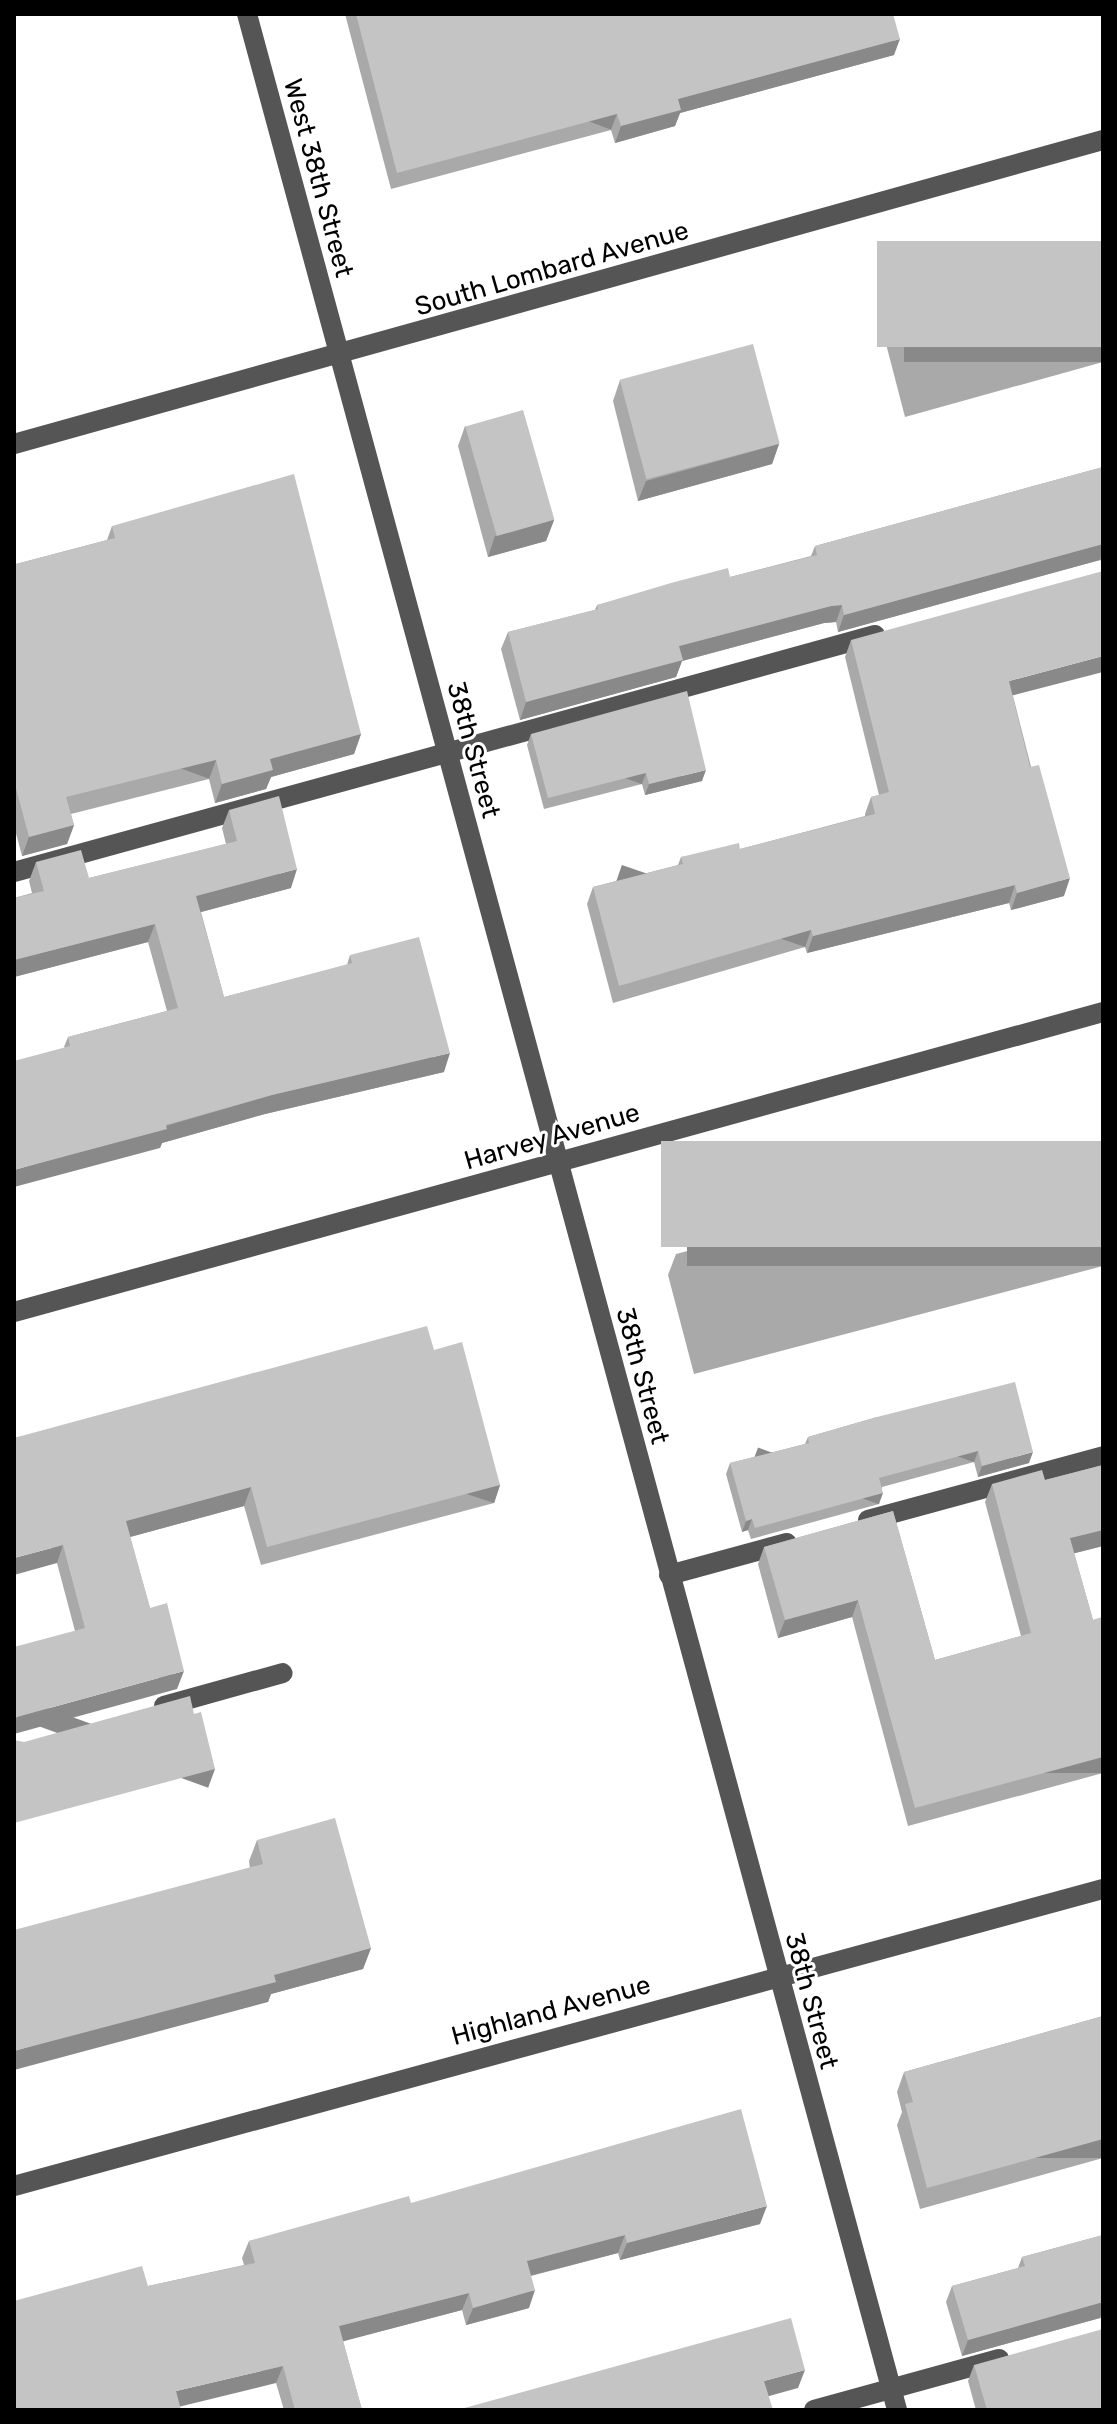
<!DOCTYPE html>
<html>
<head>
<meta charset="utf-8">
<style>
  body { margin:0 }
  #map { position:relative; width:1117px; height:2424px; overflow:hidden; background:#fff; font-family:Rubik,sans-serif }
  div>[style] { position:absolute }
  .minor>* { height:20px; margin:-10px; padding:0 10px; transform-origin:10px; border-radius:10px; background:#555 }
  .wall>* { inset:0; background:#a9a9a9 }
  .shaded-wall>* { inset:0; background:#898989; transform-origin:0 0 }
  .building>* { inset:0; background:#c4c4c4; transform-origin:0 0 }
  span { translate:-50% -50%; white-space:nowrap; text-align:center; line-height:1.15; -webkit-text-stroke:6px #fff; paint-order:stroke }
  .street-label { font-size:26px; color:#000 }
  .frame { position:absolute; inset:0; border:16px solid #000; pointer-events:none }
</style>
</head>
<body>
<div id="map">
  <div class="minor">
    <div style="left:247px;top:14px;width:2483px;rotate:74.82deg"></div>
    <div style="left:14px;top:444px;width:1131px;rotate:-15.6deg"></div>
    <div style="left:14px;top:872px;width:893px;rotate:-15.39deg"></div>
    <div style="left:14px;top:1312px;width:1130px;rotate:-15.4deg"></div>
    <div style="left:868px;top:1520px;width:244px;rotate:-15.2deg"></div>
    <div style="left:669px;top:1575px;width:122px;rotate:-15.2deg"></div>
    <div style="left:164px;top:1706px;width:123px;rotate:-15.5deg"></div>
    <div style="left:14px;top:2186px;width:1129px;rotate:-15.26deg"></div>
    <div style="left:814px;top:2410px;width:192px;rotate:-15.4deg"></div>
  </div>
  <div class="wall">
    <div style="clip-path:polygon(345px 14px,893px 14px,894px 55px,680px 113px,675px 126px,615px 143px,611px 130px,391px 189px)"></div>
    <div style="clip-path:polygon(1103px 241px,1103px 362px,905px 417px,879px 317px,885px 300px)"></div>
    <div style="clip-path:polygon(620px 380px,779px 444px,772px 464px,638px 501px,613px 401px)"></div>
    <div style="clip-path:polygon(465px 426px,554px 520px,546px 541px,488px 557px,458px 446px)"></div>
    <div style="clip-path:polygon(1103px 467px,1103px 563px,1100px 560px,838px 632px,836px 622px,824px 623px,682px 661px,676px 677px,520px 720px,501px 649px,508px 632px,595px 610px,597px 605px,730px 577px,811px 556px,815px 546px)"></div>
    <div style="clip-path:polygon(112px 526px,361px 734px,354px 754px,271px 777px,266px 789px,215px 803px,209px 779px,71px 814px,74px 825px,67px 844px,22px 856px,14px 826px,14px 556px,16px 564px,107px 540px)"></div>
    <div style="clip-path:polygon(851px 640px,1013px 696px,1064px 896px,1011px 910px,1009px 903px,807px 953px,805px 947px,613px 1003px,587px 904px,593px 887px,678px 865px,681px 857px,740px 849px,865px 816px,865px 814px,871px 797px,879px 795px,845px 657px)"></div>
    <div style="clip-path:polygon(531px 734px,702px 781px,645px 795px,642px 784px,544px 809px,527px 745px)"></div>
    <div style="clip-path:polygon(229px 810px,291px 888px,201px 912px,224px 997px,347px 965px,350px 955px,444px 1072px,265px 1114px,162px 1143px,160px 1148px,64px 1047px,68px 1037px,167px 1011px,148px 942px,14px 977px,14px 898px,32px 893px,29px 881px,36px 862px,89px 878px,226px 844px,222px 828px)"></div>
    <div style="clip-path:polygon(1103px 1141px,1103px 1266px,694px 1374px,668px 1275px,676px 1254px)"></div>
    <div style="clip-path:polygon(434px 1350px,500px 1485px,494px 1503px,261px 1565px,244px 1506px,130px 1537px,150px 1608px,177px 1689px,75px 1631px,57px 1563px,14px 1438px)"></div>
    <div style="clip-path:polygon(877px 1417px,1029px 1463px,978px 1477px,974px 1462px,882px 1487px,879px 1504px,751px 1539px,748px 1530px,742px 1532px,726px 1474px,730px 1463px,805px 1444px,808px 1437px)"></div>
    <div style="clip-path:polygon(1103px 1465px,1103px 1546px,1074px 1553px,1093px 1620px,1103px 1617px,1103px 1773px,908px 1826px,852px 1617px,778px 1638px,758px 1564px,764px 1547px,893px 1511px,935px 1660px,1021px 1636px,985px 1502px,992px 1484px,1045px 1480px)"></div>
    <div style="clip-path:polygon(257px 1840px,371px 1948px,363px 1969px,271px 1994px,268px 2002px,249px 1861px)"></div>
    <div style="clip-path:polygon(1103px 2016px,1103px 2158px,920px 2209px,897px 2125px,902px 2112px,897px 2092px,904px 2072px)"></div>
    <div style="clip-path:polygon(411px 2203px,760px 2224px,620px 2260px,618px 2253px,531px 2276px,529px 2308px,466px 2325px,462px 2310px,343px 2341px,362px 2410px,284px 2410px,276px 2383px,148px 2286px,244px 2265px,242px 2258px,249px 2241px)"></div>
    <div style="clip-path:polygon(1103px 2235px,1103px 2320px,1100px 2318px,962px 2356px,946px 2302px,952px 2286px,1018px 2268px,1022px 2257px)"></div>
    <div style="clip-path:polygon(974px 2365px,1103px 2410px,976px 2410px,968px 2381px)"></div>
  </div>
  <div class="shaded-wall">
    <div style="clip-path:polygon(900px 39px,894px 55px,680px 113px,675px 126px,615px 143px,621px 126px,678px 99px)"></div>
    <div style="left:617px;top:114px;width:17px;height:228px;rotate:111deg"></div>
    <div style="left:1103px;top:347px;width:15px;height:199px;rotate:90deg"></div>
    <div style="clip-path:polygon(779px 444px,772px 464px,638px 501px,646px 481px)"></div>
    <div style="clip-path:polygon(554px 520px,546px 541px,488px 557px,495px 536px)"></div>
    <div style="clip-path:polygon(1103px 544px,1103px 551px,1100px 560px,838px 632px,844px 615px)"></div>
    <div style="clip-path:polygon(842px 605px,836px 622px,824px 623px,682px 661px,676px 677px,520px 720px,526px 702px,679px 646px,831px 606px)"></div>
    <div style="clip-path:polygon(1103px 656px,1103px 672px,1003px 698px,1009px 681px)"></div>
    <div style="clip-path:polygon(361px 734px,354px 754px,271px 777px,266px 789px,215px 803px,222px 784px,270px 759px)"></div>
    <div style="left:216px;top:760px;width:20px;height:154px;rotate:110deg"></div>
    <div style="clip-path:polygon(706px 770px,702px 781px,645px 795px,649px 784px)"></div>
    <div style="left:646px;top:773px;width:12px;height:101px;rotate:110deg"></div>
    <div style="clip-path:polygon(74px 825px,67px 844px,22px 856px,29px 837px)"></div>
    <div style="clip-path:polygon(297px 869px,291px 888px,190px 915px,196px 896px)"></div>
    <div style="clip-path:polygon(1070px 878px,1064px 896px,1011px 910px,1017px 893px)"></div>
    <div style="clip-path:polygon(1015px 885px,1009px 903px,807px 953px,813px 936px)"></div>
    <div style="clip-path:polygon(155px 924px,148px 942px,14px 977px,14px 960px)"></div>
    <div style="left:811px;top:930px;width:18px;height:200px;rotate:109deg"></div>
    <div style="clip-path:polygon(450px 1053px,444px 1072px,265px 1114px,162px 1143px,160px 1148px,14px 1187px,14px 1170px,272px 1095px)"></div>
    <div style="left:1103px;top:1247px;width:19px;height:416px;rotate:90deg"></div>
    <div style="left:978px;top:1451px;width:12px;height:103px;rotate:110deg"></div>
    <div style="clip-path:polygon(1033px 1452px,1029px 1463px,978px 1477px,982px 1466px)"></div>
    <div style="left:500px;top:1485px;width:19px;height:241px;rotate:108deg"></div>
    <div style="clip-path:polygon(251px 1487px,244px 1506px,119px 1540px,126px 1521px)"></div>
    <div style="left:883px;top:1493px;width:12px;height:133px;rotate:110deg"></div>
    <div style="clip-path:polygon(752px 1519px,748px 1530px,742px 1532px,746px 1521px)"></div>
    <div style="clip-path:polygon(1103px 1530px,1103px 1546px,1064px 1556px,1070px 1538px)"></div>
    <div style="clip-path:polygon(63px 1545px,57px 1563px,14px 1575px,14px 1558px)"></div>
    <div style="clip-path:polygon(858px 1600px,852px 1617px,778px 1638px,785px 1620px)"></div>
    <div style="clip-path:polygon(184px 1671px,177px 1689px,14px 1734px,14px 1721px,17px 1717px)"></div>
    <div style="left:1103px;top:1757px;width:16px;height:195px;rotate:90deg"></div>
    <div style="left:215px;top:1769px;width:20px;height:208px;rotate:110deg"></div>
    <div style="clip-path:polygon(371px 1948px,363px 1969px,271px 1994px,268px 2002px,14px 2070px,14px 2051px,274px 1975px)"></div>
    <div style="left:1103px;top:2139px;width:19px;height:183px;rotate:90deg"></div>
    <div style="clip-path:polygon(767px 2206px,760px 2224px,620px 2260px,627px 2243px)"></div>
    <div style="clip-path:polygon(625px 2235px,618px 2253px,521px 2278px,527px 2261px)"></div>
    <div style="clip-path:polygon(535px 2290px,529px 2308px,466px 2325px,473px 2308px)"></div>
    <div style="clip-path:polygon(469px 2293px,462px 2310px,333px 2344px,339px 2326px)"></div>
    <div style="clip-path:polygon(1103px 2302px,1103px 2309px,1100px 2318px,962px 2356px,968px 2340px)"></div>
    <div style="clip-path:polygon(283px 2366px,276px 2383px,170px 2409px,176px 2391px)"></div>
    <div style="clip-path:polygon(805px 2370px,798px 2388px,758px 2399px,764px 2381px)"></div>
  </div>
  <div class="building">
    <div style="clip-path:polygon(356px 14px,893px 14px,900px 39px,678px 99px,681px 110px,621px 126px,617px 114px,397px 173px)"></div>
    <div style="left:1103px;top:241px;width:106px;height:226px;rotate:90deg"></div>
    <div style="left:753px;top:344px;width:103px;height:138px;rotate:75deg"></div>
    <div style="left:523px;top:410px;width:114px;height:60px;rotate:74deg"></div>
    <div style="clip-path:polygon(1103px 467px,1103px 544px,844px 615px,842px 605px,831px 606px,679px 646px,683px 660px,526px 702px,508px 632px,598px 609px,597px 605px,671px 583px,728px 568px,730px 577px,817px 555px,815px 546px)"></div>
    <div style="clip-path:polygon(294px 474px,361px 734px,270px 759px,273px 770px,222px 784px,216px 760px,66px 797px,74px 825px,29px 837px,14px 781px,14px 556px,16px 564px,115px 538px,112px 526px)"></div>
    <div style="clip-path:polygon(1103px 571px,1103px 656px,1009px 681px,1030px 767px,1039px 765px,1070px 878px,1017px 893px,1015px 885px,813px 936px,811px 930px,619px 986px,593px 887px,683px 864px,681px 857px,739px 843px,740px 849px,875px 814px,871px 797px,889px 792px,851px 640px)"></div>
    <div style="clip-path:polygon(687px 691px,706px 770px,649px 784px,646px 773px,548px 798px,531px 734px)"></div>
    <div style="clip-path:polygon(279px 796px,297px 869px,196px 896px,224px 997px,352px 963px,350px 955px,419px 937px,450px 1053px,272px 1095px,166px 1125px,167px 1129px,14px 1170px,14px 1061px,70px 1046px,68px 1037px,178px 1008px,155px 924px,14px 960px,14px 898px,44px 891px,36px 862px,81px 850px,89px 878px,237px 841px,229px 810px)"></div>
    <div style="left:1103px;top:1141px;width:106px;height:442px;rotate:90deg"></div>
    <div style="clip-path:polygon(427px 1326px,434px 1350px,462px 1342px,500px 1485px,267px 1547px,251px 1487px,126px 1521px,150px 1608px,167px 1603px,184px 1671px,17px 1717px,14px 1721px,14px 1647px,85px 1628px,63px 1545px,14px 1558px,14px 1438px)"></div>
    <div style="clip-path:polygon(1015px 1382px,1033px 1452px,982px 1466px,978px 1451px,879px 1478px,883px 1493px,755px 1528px,752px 1519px,746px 1521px,730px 1463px,809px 1443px,808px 1437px,877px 1417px)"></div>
    <div style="clip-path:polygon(1103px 1465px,1103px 1530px,1070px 1538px,1093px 1620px,1103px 1617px,1103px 1757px,915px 1808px,858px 1600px,785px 1620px,764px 1547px,893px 1511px,935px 1660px,1031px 1633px,992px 1484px,1042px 1470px,1045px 1480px)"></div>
    <div style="clip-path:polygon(190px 1696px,194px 1714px,201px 1712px,215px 1769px,14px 1823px,14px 1740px,24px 1742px)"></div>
    <div style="clip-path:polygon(335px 1818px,371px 1948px,274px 1975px,276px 1982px,14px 2051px,14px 1930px,263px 1864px,257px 1840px)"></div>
    <div style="clip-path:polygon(1103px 2016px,1103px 2139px,927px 2188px,905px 2104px,913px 2102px,904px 2072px)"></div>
    <div style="clip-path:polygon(741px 2109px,767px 2206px,627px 2243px,625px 2235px,527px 2261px,535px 2290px,473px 2308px,469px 2293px,339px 2326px,362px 2410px,295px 2410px,283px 2366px,176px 2391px,181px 2410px,14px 2410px,14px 2301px,142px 2266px,148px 2286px,255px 2263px,249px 2241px,409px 2196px,411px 2203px)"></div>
    <div style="clip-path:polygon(1103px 2235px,1103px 2302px,968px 2340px,952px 2286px,1025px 2266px,1022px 2257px)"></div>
    <div style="clip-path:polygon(791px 2318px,805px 2370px,764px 2381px,773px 2410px,457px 2410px)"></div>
    <div style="clip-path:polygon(1103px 2329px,1103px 2408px,1094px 2410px,987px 2410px,974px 2365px)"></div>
  </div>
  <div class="street-label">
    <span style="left:318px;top:178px;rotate:75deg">West 38th Street</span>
    <span style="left:552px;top:269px;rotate:-16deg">South Lombard Avenue</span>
    <span style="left:473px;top:750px;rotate:75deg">38th Street</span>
    <span style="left:552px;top:1137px;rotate:-16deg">Harvey Avenue</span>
    <span style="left:642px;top:1376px;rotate:75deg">38th Street</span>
    <span style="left:811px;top:2001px;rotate:75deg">38th Street</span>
    <span style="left:551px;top:2011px;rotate:-15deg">Highland Avenue</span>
  </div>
  <div class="frame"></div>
</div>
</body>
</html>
